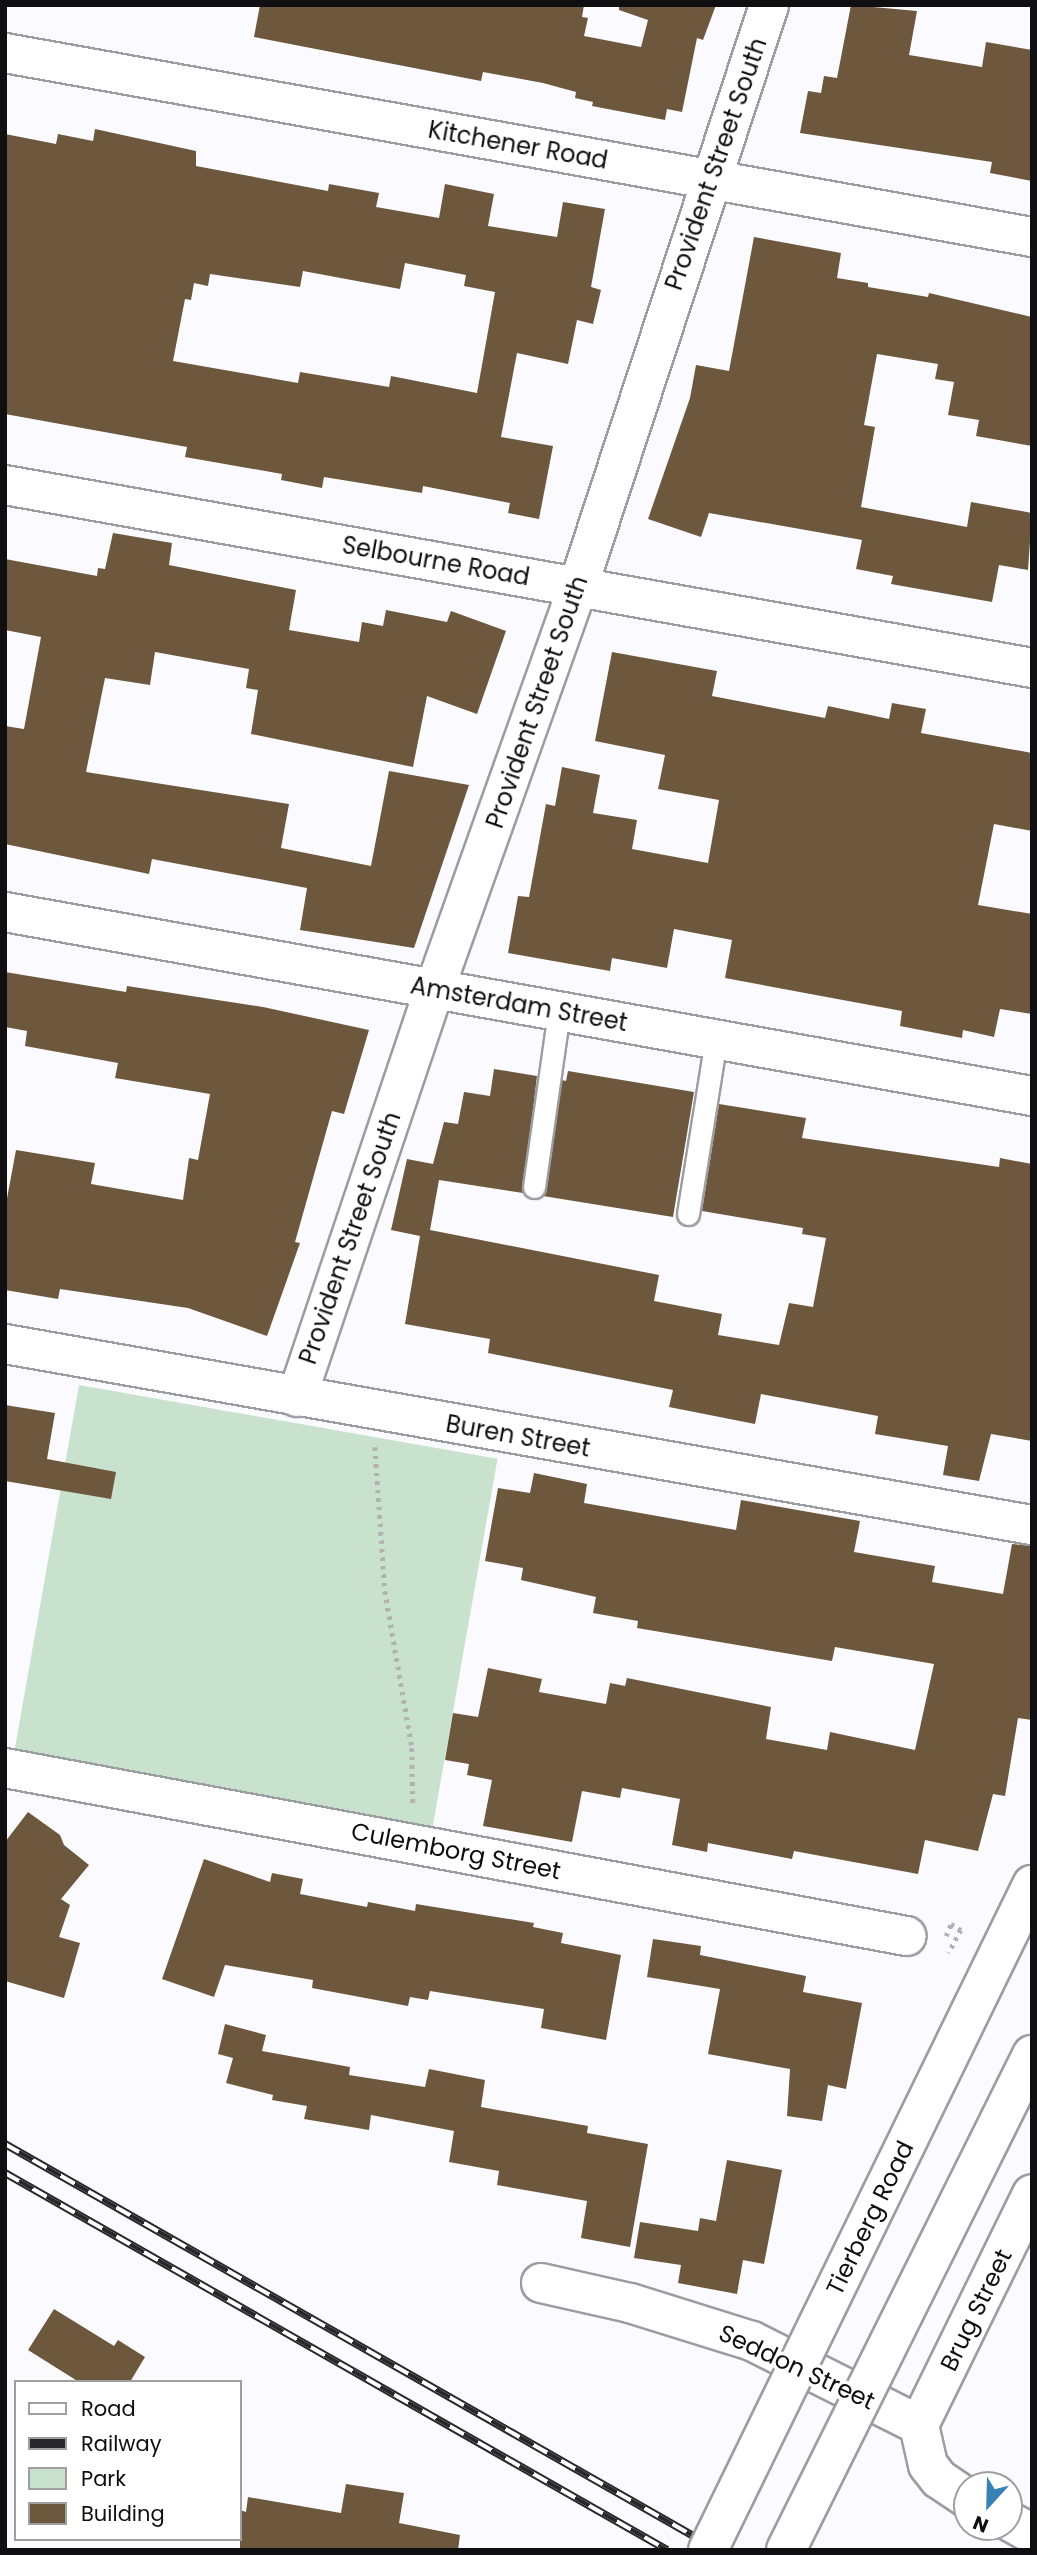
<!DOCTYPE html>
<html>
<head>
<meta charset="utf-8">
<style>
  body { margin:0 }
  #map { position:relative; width:1037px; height:2555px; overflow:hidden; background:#fbfbff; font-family:Poppins,sans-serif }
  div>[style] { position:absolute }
  .green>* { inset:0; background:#c9e2ce; transform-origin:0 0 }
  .building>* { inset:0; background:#6d583d }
  .path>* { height:4.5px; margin-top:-2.25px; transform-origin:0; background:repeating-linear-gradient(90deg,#b2b2b5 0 3.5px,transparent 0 8.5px) }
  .roads { filter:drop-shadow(2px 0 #9c9ca3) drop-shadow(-2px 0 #9c9ca3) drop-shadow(0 2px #9c9ca3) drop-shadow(0 -2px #9c9ca3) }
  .lane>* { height:21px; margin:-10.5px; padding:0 10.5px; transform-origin:10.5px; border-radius:10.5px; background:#fff }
  .street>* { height:38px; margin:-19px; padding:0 19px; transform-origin:19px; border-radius:19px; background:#fff }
  .rail>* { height:8px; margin-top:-4px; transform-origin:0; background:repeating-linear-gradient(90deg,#fff 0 16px,#28282a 0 32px); box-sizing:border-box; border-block:2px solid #28282a }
  .bridges { filter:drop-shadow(2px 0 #9c9ca3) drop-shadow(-2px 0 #9c9ca3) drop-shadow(0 2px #9c9ca3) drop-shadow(0 -2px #9c9ca3) }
  .secondary-bridge>* { height:38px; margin:-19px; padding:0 19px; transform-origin:19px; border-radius:19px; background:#fff }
  span { translate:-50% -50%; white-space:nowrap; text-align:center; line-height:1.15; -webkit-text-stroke:7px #fff; paint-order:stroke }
  .street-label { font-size:24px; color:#0f0f11 }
  .frame { position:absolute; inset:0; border:7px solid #0f0f11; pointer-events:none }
  .legend { position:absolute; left:14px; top:2380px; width:228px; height:161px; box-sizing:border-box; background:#fff; border:2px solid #9f9fa0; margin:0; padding:9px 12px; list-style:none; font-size:21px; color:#0f0f11 }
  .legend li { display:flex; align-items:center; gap:14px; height:35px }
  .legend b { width:35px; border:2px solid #9f9fa0 }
  .north { position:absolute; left:953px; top:2471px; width:70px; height:70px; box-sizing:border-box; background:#fff; border:2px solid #9f9fa0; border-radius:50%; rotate:202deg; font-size:19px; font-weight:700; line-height:28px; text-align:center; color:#0f0f11 }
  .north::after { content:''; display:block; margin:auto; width:24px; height:32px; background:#3582b4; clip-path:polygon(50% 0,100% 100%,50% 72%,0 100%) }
</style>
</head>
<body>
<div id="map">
  <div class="green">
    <div style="left:79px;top:1385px;width:425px;height:376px;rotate:10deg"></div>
  </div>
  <div class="building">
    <div style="clip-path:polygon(260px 5px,584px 5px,582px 17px,588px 18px,584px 36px,641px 47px,648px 20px,619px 10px,619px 5px,716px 5px,703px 40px,697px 38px,682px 112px,667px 109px,665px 120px,592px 106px,593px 102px,575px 98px,576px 92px,543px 83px,483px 72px,481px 81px,254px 37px)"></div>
    <div style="clip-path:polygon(851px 5px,917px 11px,909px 55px,982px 67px,986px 42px,1032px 50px,1032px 181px,990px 173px,992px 162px,800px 133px,808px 91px,821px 93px,824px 76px,837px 78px)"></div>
    <div style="clip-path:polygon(evenodd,95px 129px,196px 151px,196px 166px,328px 191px,329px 184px,379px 193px,376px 207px,439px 218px,445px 184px,494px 194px,488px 226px,557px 237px,563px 202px,605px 209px,591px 287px,601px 290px,593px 324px,577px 320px,568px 364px,517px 353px,501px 437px,553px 446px,539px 519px,508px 513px,510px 503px,423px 486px,422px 493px,324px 477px,322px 488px,281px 480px,282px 474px,185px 457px,187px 447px,5px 414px,5px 134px,56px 144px,58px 134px,93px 141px,95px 129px,405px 263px,466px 275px,464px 286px,495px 292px,477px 393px,391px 376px,389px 387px,300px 372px,298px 383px,173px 361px,185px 299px,191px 300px,194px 283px,208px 286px,210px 274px,300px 287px,303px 271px,400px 289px,405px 263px)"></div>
    <div style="clip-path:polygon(754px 237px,841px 253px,837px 278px,868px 283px,868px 287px,928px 297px,929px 293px,1032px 317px,1032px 446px,976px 436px,979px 420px,948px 415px,954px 382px,935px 379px,938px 364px,877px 354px,864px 425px,875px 427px,861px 507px,967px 527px,971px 502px,1032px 513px,1028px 570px,999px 565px,992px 602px,891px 584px,893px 576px,856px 569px,862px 540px,709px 513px,701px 537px,648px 519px,690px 398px,696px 365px,729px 371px)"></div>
    <div style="clip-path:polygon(113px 533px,172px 543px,169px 565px,296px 590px,289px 630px,359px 642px,362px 622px,383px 626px,386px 610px,447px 622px,451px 611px,506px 631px,477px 714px,427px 696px,413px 767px,251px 734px,258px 690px,246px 688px,249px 669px,155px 652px,150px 685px,105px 678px,86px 772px,289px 804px,281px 848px,371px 866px,389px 771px,469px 785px,414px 948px,300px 930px,307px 888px,152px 859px,149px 874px,5px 844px,5px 726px,24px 729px,41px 637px,5px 630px,5px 559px,97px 576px,98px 568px,105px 569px)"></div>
    <div style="clip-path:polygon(612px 652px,717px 671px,712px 696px,825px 718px,828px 706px,889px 719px,892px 703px,926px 709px,921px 733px,1032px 753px,1032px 831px,994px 824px,978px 905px,1032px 914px,1032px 1014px,1000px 1009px,994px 1037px,963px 1030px,962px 1038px,900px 1026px,902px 1011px,725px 978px,732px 940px,674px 929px,667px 968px,612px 958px,610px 971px,508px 953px,518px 896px,529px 897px,546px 804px,555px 806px,562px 767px,600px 775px,593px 813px,637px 820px,632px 849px,708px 863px,719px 800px,658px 789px,665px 755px,595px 741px)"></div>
    <div style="clip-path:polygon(5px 972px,126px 992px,127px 986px,263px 1007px,369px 1030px,344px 1114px,332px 1111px,295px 1242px,300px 1243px,267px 1336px,188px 1308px,60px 1289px,58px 1299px,5px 1290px,5px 1209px,16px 1150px,95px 1163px,91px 1184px,183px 1200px,189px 1158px,198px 1160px,210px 1094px,115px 1078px,118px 1063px,25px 1046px,27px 1031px,5px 1027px)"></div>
    <div style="clip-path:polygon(494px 1069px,537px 1076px,523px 1193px,439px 1180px,430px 1230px,659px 1275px,654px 1301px,722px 1314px,718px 1335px,779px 1345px,789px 1303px,813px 1307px,826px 1238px,802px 1234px,803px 1228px,702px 1211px,719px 1104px,806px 1118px,802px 1138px,999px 1167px,1000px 1158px,1032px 1164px,1032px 1441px,991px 1434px,979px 1481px,943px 1475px,948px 1446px,875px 1434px,878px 1416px,761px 1394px,755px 1424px,669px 1407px,673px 1390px,488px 1353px,490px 1339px,405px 1324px,420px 1236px,391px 1230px,407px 1159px,433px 1164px,444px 1122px,458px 1124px,464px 1092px,490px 1096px)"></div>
    <div style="clip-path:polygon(568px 1071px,694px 1092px,673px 1217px,543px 1196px,562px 1080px,566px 1081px)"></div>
    <div style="clip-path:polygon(5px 1405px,55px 1413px,47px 1459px,116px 1472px,111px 1499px,5px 1481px)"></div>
    <div style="clip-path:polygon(534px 1473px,587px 1484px,584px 1503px,736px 1530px,741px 1500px,860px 1521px,854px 1552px,935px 1566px,932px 1582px,1003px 1594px,1012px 1544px,1032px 1546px,1032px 1720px,1018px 1718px,1005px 1796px,993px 1794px,978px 1851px,925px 1840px,918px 1874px,794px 1851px,792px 1859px,708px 1843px,707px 1852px,672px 1845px,680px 1799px,622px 1788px,620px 1798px,582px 1791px,572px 1842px,483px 1826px,492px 1780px,467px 1775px,469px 1764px,445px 1760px,453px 1713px,478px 1717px,488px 1668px,542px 1679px,539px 1692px,606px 1704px,610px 1683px,625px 1686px,627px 1678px,771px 1707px,766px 1739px,827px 1750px,830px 1732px,915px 1750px,934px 1664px,835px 1647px,832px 1661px,637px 1628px,638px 1621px,593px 1613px,596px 1597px,521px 1580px,523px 1568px,485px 1561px,498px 1488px,530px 1493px)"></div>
    <div style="clip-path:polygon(28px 1812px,60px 1835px,64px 1845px,89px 1865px,61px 1899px,70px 1905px,59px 1937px,80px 1943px,64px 1998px,5px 1981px,5px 1842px)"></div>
    <div style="clip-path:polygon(204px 1859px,270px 1882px,272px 1873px,303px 1879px,300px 1894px,367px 1907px,368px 1902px,415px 1911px,416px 1904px,534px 1923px,533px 1927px,563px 1933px,561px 1943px,621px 1955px,606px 2040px,541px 2028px,544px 2009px,430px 1991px,428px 2000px,410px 1997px,408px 2006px,312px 1988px,313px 1980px,225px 1965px,214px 1997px,162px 1979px)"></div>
    <div style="clip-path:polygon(653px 1939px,701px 1946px,700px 1955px,806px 1976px,803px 1992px,862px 2003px,846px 2089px,828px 2085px,822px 2121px,787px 2116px,790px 2069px,708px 2054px,720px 1989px,647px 1977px)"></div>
    <div style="clip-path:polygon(225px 2024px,266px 2035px,262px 2051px,350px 2067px,349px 2075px,425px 2087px,429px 2069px,485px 2080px,481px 2107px,588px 2126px,587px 2133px,648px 2144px,630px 2247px,581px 2238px,587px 2201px,497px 2185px,499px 2171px,449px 2162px,454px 2131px,371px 2115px,369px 2130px,304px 2119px,307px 2106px,272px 2100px,273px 2095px,226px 2083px,233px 2058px,218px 2054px)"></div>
    <div style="clip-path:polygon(727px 2160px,782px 2170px,764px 2264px,743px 2260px,737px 2294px,678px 2283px,681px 2265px,634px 2258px,640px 2222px,698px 2231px,700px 2218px,716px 2221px)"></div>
    <div style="clip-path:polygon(54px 2309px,114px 2346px,118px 2340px,145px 2357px,130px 2382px,79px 2382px,28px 2350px)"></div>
    <div style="clip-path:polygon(346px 2484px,404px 2493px,399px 2523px,460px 2535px,458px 2550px,240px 2550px,240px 2510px,246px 2512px,248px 2497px,341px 2513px)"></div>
  </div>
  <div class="path">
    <div style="left:375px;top:1447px;width:144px;rotate:86deg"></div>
    <div style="left:385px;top:1591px;width:159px;rotate:80.2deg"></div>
    <div style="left:412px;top:1748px;width:58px;rotate:89deg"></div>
    <div style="left:946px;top:1936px;width:13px;rotate:-67deg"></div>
    <div style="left:951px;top:1924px;width:12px;rotate:31deg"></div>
    <div style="left:961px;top:1930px;width:26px;rotate:118deg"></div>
  </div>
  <div class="roads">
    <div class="lane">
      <div style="left:534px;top:1187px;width:178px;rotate:-81.9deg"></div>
      <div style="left:688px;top:1214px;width:177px;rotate:-80.9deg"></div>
    </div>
    <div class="street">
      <div style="left:5px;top:53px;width:1043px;rotate:10.16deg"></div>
      <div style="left:5px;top:485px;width:1043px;rotate:10.1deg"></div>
      <div style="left:5px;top:912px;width:1043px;rotate:10.16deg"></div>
      <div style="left:5px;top:1344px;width:1043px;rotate:10deg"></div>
      <div style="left:297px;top:1397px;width:432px;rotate:-71.4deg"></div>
      <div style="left:435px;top:988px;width:426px;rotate:-70.4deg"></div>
      <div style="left:578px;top:587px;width:613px;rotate:-71.83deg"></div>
      <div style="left:5px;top:1768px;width:917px;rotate:10.56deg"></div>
      <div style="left:541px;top:2283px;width:91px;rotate:12.7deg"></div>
      <div style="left:630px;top:2303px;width:128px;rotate:17.3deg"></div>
      <div style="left:752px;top:2341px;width:187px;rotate:26.7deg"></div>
      <div style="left:919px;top:2425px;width:257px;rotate:-63.9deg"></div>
      <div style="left:919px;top:2425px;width:41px;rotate:77.3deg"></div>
      <div style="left:928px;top:2465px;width:18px;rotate:52deg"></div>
      <div style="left:939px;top:2479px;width:34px;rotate:34deg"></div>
      <div style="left:1009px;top:2521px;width:26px;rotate:29deg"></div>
    </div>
  </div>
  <div class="rail">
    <div style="left:5px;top:2144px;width:820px;rotate:29.66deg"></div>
    <div style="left:5px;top:2173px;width:762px;rotate:29.66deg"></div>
  </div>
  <div class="bridges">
    <div class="secondary-bridge">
      <div style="left:708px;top:2550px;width:740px;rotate:-64.02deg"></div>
      <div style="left:786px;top:2550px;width:553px;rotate:-63.57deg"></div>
    </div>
  </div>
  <div class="street-label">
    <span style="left:518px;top:145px;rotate:10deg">Kitchener Road</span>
    <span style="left:716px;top:164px;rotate:-71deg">Provident Street South</span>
    <span style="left:436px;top:561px;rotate:10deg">Selbourne Road</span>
    <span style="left:537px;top:702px;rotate:-71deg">Provident Street South</span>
    <span style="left:519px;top:1004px;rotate:10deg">Amsterdam Street</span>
    <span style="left:350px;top:1238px;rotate:-71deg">Provident Street South</span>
    <span style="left:518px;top:1436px;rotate:10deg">Buren Street</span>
    <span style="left:456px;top:1851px;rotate:11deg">Culemborg Street</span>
    <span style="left:870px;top:2218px;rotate:-64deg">Tierberg Road</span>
    <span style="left:976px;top:2310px;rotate:-64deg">Brug Street</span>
    <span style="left:797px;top:2367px;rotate:25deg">Seddon Street</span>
  </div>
  <div class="frame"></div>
  <ul class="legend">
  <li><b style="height:9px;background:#fff"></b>Road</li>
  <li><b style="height:9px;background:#28282a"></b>Railway</li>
  <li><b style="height:19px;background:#c9e2ce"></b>Park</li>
  <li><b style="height:19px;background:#6d583d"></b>Building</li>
  </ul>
  <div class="north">N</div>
</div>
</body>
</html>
